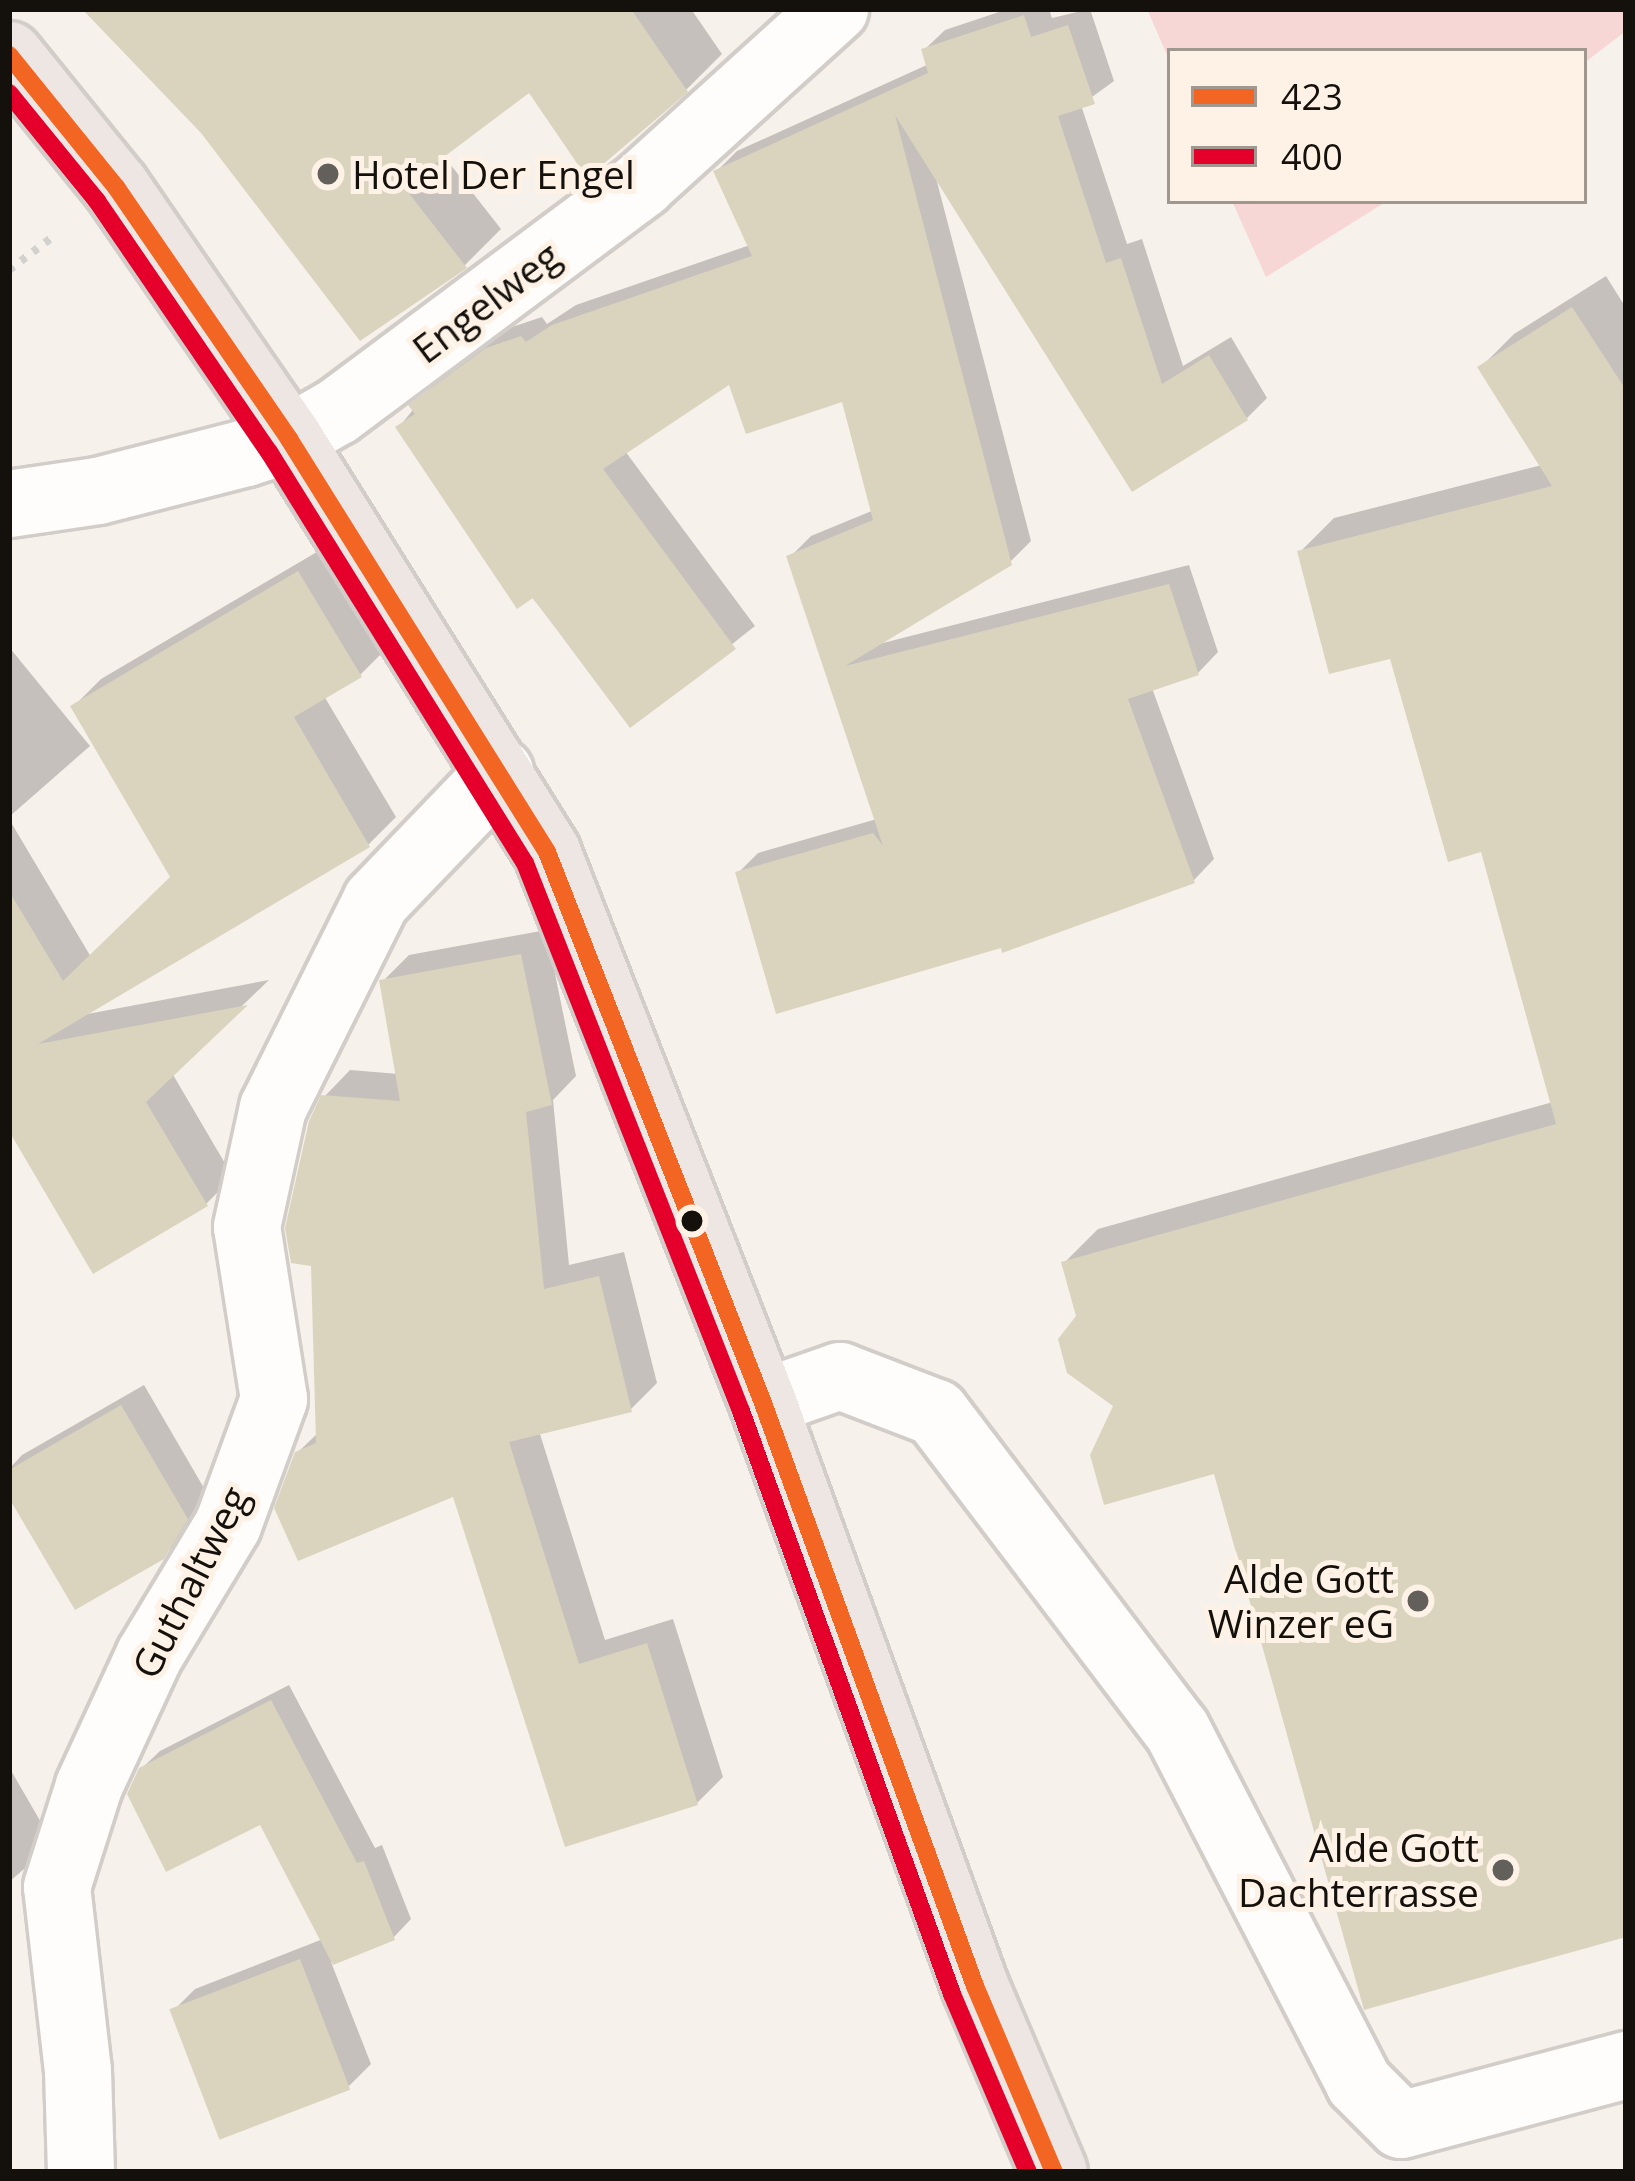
<!DOCTYPE html>
<html>
<head>
<meta charset="utf-8">
<style>
  body { margin:0 }
  #map { position:relative; width:1635px; height:2181px; overflow:hidden; background:#f7f1eb; font-family:"Open Sans",sans-serif }
  div>[style] { position:absolute }
  .green>* { inset:0; background:#f7d7d5 }
  .shadow>* { inset:0; background:#0003 }
  .building>* { inset:0; background:#dad4be; transform-origin:0 0 }
  .path>* { height:8px; margin-top:-4px; transform-origin:0; background:repeating-linear-gradient(90deg,#d3d1ce 0 6px,transparent 0 15px) }
  .roads { filter:drop-shadow(3px 0 #d2cdc8) drop-shadow(-3px 0 #d2cdc8) drop-shadow(0 3px #d2cdc8) drop-shadow(0 -3px #d2cdc8) }
  .minor>* { height:66px; margin:-33px; padding:0 33px; transform-origin:33px; border-radius:33px; background:#fefdfc }
  .major>* { height:66px; margin:-33px; padding:0 33px; transform-origin:33px; border-radius:33px; background:#ede6e2 }
  .bus-1>* { height:18px; margin:-9px; padding:0 9px; transform-origin:9px; border-radius:9px; background:#f26522 }
  .bus-2>* { height:18px; margin:-9px; padding:0 9px; transform-origin:9px; border-radius:9px; background:#e4002b }
  .dots>* { width:33px; height:33px; translate:-50% -50%; box-sizing:border-box; border:6px solid #fdf2e5; border-radius:50% }
  span { translate:-50% -50%; white-space:nowrap; text-align:center; line-height:1.15; -webkit-text-stroke:10px #fdf2e5; paint-order:stroke }
  .poi-label { font-size:39px; color:#14100c }
  .left { translate:0 -50%; text-align:left }
  .right { translate:-100% -50%; text-align:right }
  .street-label { font-size:39px; color:#14100c }
  .frame { position:absolute; inset:0; border:12px solid #14100c; pointer-events:none }
  .legend { position:absolute; left:1167px; top:48px; width:420px; height:156px; box-sizing:border-box; background:#fdf2e5; border:3px solid #a0988e; margin:0; padding:15px 21px; list-style:none; font-size:36px; color:#14100c }
  .legend li { display:flex; align-items:center; gap:24px; height:60px }
  .legend b { width:60px; border:3px solid #a0988e }
</style>
</head>
<body>
<div id="map">
  <div class="green">
    <div style="clip-path:polygon(1147px 9px,1626px 9px,1626px 31px,1584px 63px,1584px 51px,1170px 51px,1170px 62px)"></div>
    <div style="clip-path:polygon(1232px 201px,1387px 201px,1266px 277px)"></div>
  </div>
  <div class="shadow">
    <div style="clip-path:polygon(411px 9px,691px 9px,722px 54px,686px 90px,530px 89px,443px 155px,501px 229px,465px 265px,360px 337px)"></div>
    <div style="clip-path:polygon(1008px 9px,1049px 9px,1052px 18px,1090px 9px,1114px 81px,1081px 105px,1127px 244px,1142px 239px,1183px 366px,1231px 337px,1267px 398px,1247px 418px,1133px 488px,936px 178px,1031px 541px,1010px 562px,879px 644px,1189px 565px,1218px 652px,1198px 673px,1152px 688px,1214px 859px,1194px 880px,1002px 945px,738px 873px,758px 853px,877px 819px,790px 557px,811px 536px,874px 510px,845px 398px,731px 380px,625px 451px,755px 626px,631px 724px,399px 427px,433px 385px,509px 328px,542px 317px,547px 324px,576px 305px,750px 245px,717px 171px,737px 151px,929px 64px,924px 50px,945px 30px)"></div>
    <div style="clip-path:polygon(1606px 276px,1626px 308px,1626px 1934px,1216px 1471px,1116px 1405px,1064px 1263px,1098px 1229px,1553px 1102px,1483px 849px,1392px 655px,1300px 552px,1334px 518px,1542px 465px,1480px 368px,1514px 334px)"></div>
    <div style="clip-path:polygon(327px 546px,387px 648px,360px 675px,324px 696px,396px 817px,368px 845px,82px 1015px,269px 980px,172px 1073px,233px 1177px,206px 1204px,9px 1125px,9px 819px,91px 957px,173px 877px,73px 707px,101px 679px)"></div>
    <div style="clip-path:polygon(9px 647px,90px 746px,9px 817px)"></div>
    <div style="clip-path:polygon(546px 930px,576px 1076px,553px 1100px,569px 1265px,624px 1252px,657px 1383px,631px 1409px,539px 1431px,605px 1640px,673px 1619px,723px 1777px,697px 1803px,567px 1843px,455px 1493px,297px 1453px,319px 1432px,324px 1097px,350px 1070px,399px 1074px,383px 981px,409px 955px)"></div>
    <div style="clip-path:polygon(144px 1385px,208px 1495px,185px 1534px,162px 1557px,9px 1492px,9px 1469px,22px 1455px)"></div>
    <div style="clip-path:polygon(289px 1685px,375px 1848px,382px 1845px,411px 1919px,394px 1937px,331px 1962px,371px 2064px,349px 2086px,173px 2011px,195px 1989px,323px 1939px,261px 1821px,141px 1769px,160px 1751px)"></div>
    <div style="clip-path:polygon(9px 1767px,46px 1831px,39px 1856px,9px 1882px)"></div>
  </div>
  <div class="building">
    <div style="clip-path:polygon(82px 9px,631px 9px,688px 92px,587px 178px,529px 93px,404px 187px,467px 268px,360px 341px,201px 133px)"></div>
    <div style="clip-path:polygon(1024px 15px,1031px 37px,1068px 25px,1095px 104px,1058px 116px,1106px 263px,1121px 258px,1162px 384px,1209px 355px,1248px 420px,1132px 492px,895px 115px,1012px 565px,845px 666px,1169px 584px,1199px 675px,1128px 699px,1195px 883px,1002px 953px,1001px 948px,776px 1014px,735px 872px,873px 833px,883px 846px,786px 556px,873px 520px,842px 402px,746px 434px,729px 385px,603px 469px,736px 649px,630px 728px,533px 598px,517px 609px,395px 427px,415px 414px,408px 405px,486px 348px,521px 336px,526px 342px,552px 325px,752px 256px,713px 171px,928px 73px,921px 49px)"></div>
    <div style="clip-path:polygon(1572px 307px,1626px 390px,1626px 1937px,1364px 2010px,1214px 1474px,1104px 1505px,1090px 1455px,1113px 1406px,1067px 1373px,1058px 1339px,1076px 1316px,1061px 1262px,1556px 1124px,1481px 852px,1448px 862px,1390px 659px,1329px 674px,1297px 551px,1552px 486px,1477px 367px)"></div>
    <div style="clip-path:polygon(298px 571px,362px 677px,294px 717px,370px 847px,38px 1044px,248px 1005px,146px 1102px,208px 1206px,93px 1274px,9px 1131px,9px 891px,63px 981px,170px 877px,70px 706px)"></div>
    <div style="clip-path:polygon(521px 954px,552px 1105px,526px 1112px,544px 1289px,599px 1276px,632px 1412px,509px 1442px,579px 1664px,647px 1643px,698px 1805px,565px 1847px,453px 1497px,298px 1561px,274px 1508px,295px 1452px,316px 1443px,311px 1266px,291px 1263px,285px 1228px,309px 1121px,321px 1095px,400px 1101px,379px 980px)"></div>
    <div style="clip-path:polygon(121px 1405px,188px 1519px,164px 1559px,75px 1610px,9px 1498px,9px 1470px)"></div>
    <div style="clip-path:polygon(271px 1700px,357px 1863px,364px 1861px,395px 1940px,333px 1965px,260px 1825px,166px 1872px,127px 1794px,139px 1768px)"></div>
    <div style="left:300px;top:1959px;width:140px;height:140px;rotate:69deg"></div>
  </div>
  <div class="path">
    <div style="left:9px;top:270px;width:56px;rotate:-37.1deg"></div>
  </div>
  <div class="roads">
    <div class="minor">
      <div style="left:9px;top:504px;width:90px;rotate:-8.3deg"></div>
      <div style="left:98px;top:491px;width:153px;rotate:-14.4deg"></div>
      <div style="left:246px;top:453px;width:45px;rotate:-18deg"></div>
      <div style="left:289px;top:439px;width:56px;rotate:-29.7deg"></div>
      <div style="left:338px;top:411px;width:379px;rotate:-36.7deg"></div>
      <div style="left:642px;top:184px;width:261px;rotate:-42.2deg"></div>
      <div style="left:763px;top:1403px;width:82px;rotate:-19.3deg"></div>
      <div style="left:840px;top:1376px;width:103px;rotate:21.1deg"></div>
      <div style="left:936px;top:1413px;width:398px;rotate:52.8deg"></div>
      <div style="left:1177px;top:1730px;width:397px;rotate:62.7deg"></div>
      <div style="left:1359px;top:2083px;width:59px;rotate:45deg"></div>
      <div style="left:1401px;top:2125px;width:233px;rotate:-14.9deg"></div>
      <div style="left:81px;top:2172px;width:101px;rotate:-91.7deg"></div>
      <div style="left:78px;top:2071px;width:185px;rotate:-96.5deg"></div>
      <div style="left:57px;top:1887px;width:106px;rotate:-72.4deg"></div>
      <div style="left:89px;top:1786px;width:143px;rotate:-65.2deg"></div>
      <div style="left:149px;top:1656px;width:153px;rotate:-58.9deg"></div>
      <div style="left:228px;top:1525px;width:134px;rotate:-69.9deg"></div>
      <div style="left:274px;top:1399px;width:174px;rotate:-98.9deg"></div>
      <div style="left:247px;top:1227px;width:122px;rotate:-77.7deg"></div>
      <div style="left:273px;top:1108px;width:231px;rotate:-63.5deg"></div>
      <div style="left:376px;top:901px;width:179px;rotate:-46.1deg"></div>
    </div>
    <div class="major">
      <div style="left:9px;top:55px;width:170px;rotate:51deg"></div>
      <div style="left:116px;top:187px;width:306px;rotate:55.5deg"></div>
      <div style="left:289px;top:439px;width:487px;rotate:58deg"></div>
      <div style="left:547px;top:852px;width:592px;rotate:68.59deg"></div>
      <div style="left:763px;top:1403px;width:620px;rotate:70.02deg"></div>
      <div style="left:975px;top:1986px;width:202px;rotate:67deg"></div>
    </div>
  </div>
  <div class="bus-1">
    <div style="left:9px;top:55px;width:170px;rotate:51deg"></div>
    <div style="left:116px;top:187px;width:306px;rotate:55.5deg"></div>
    <div style="left:289px;top:439px;width:487px;rotate:58deg"></div>
    <div style="left:547px;top:852px;width:592px;rotate:68.59deg"></div>
    <div style="left:763px;top:1403px;width:620px;rotate:70.02deg"></div>
    <div style="left:975px;top:1986px;width:202px;rotate:67deg"></div>
  </div>
  <div class="bus-2">
    <div style="left:9px;top:93px;width:139px;rotate:50.8deg"></div>
    <div style="left:97px;top:201px;width:304px;rotate:55.6deg"></div>
    <div style="left:269px;top:452px;width:484px;rotate:58.1deg"></div>
    <div style="left:525px;top:863px;width:589px;rotate:68.49deg"></div>
    <div style="left:741px;top:1411px;width:620px;rotate:70.1deg"></div>
    <div style="left:952px;top:1994px;width:194px;rotate:66.9deg"></div>
  </div>
  <div class="dots">
    <div style="left:328px;top:174px;background:#635f5a"></div>
    <div style="left:692px;top:1221px;background:#14100c"></div>
    <div style="left:1418px;top:1601px;background:#635f5a"></div>
    <div style="left:1503px;top:1870px;background:#635f5a"></div>
  </div>
  <div class="poi-label">
    <span class="left" style="left:352px;top:174px">Hotel Der Engel</span>
    <span class="right" style="left:1394px;top:1601px">Alde Gott<br>Winzer eG</span>
    <span class="right" style="left:1479px;top:1870px">Alde Gott<br>Dachterrasse</span>
  </div>
  <div class="street-label">
    <span style="left:486px;top:302px;rotate:-37deg">Engelweg</span>
    <span style="left:190px;top:1582px;rotate:-63deg">Guthaltweg</span>
  </div>
  <div class="frame"></div>
  <ul class="legend">
  <li><b style="height:15px;background:#f26522"></b>423</li>
  <li><b style="height:15px;background:#e4002b"></b>400</li>
  </ul>
</div>
</body>
</html>
